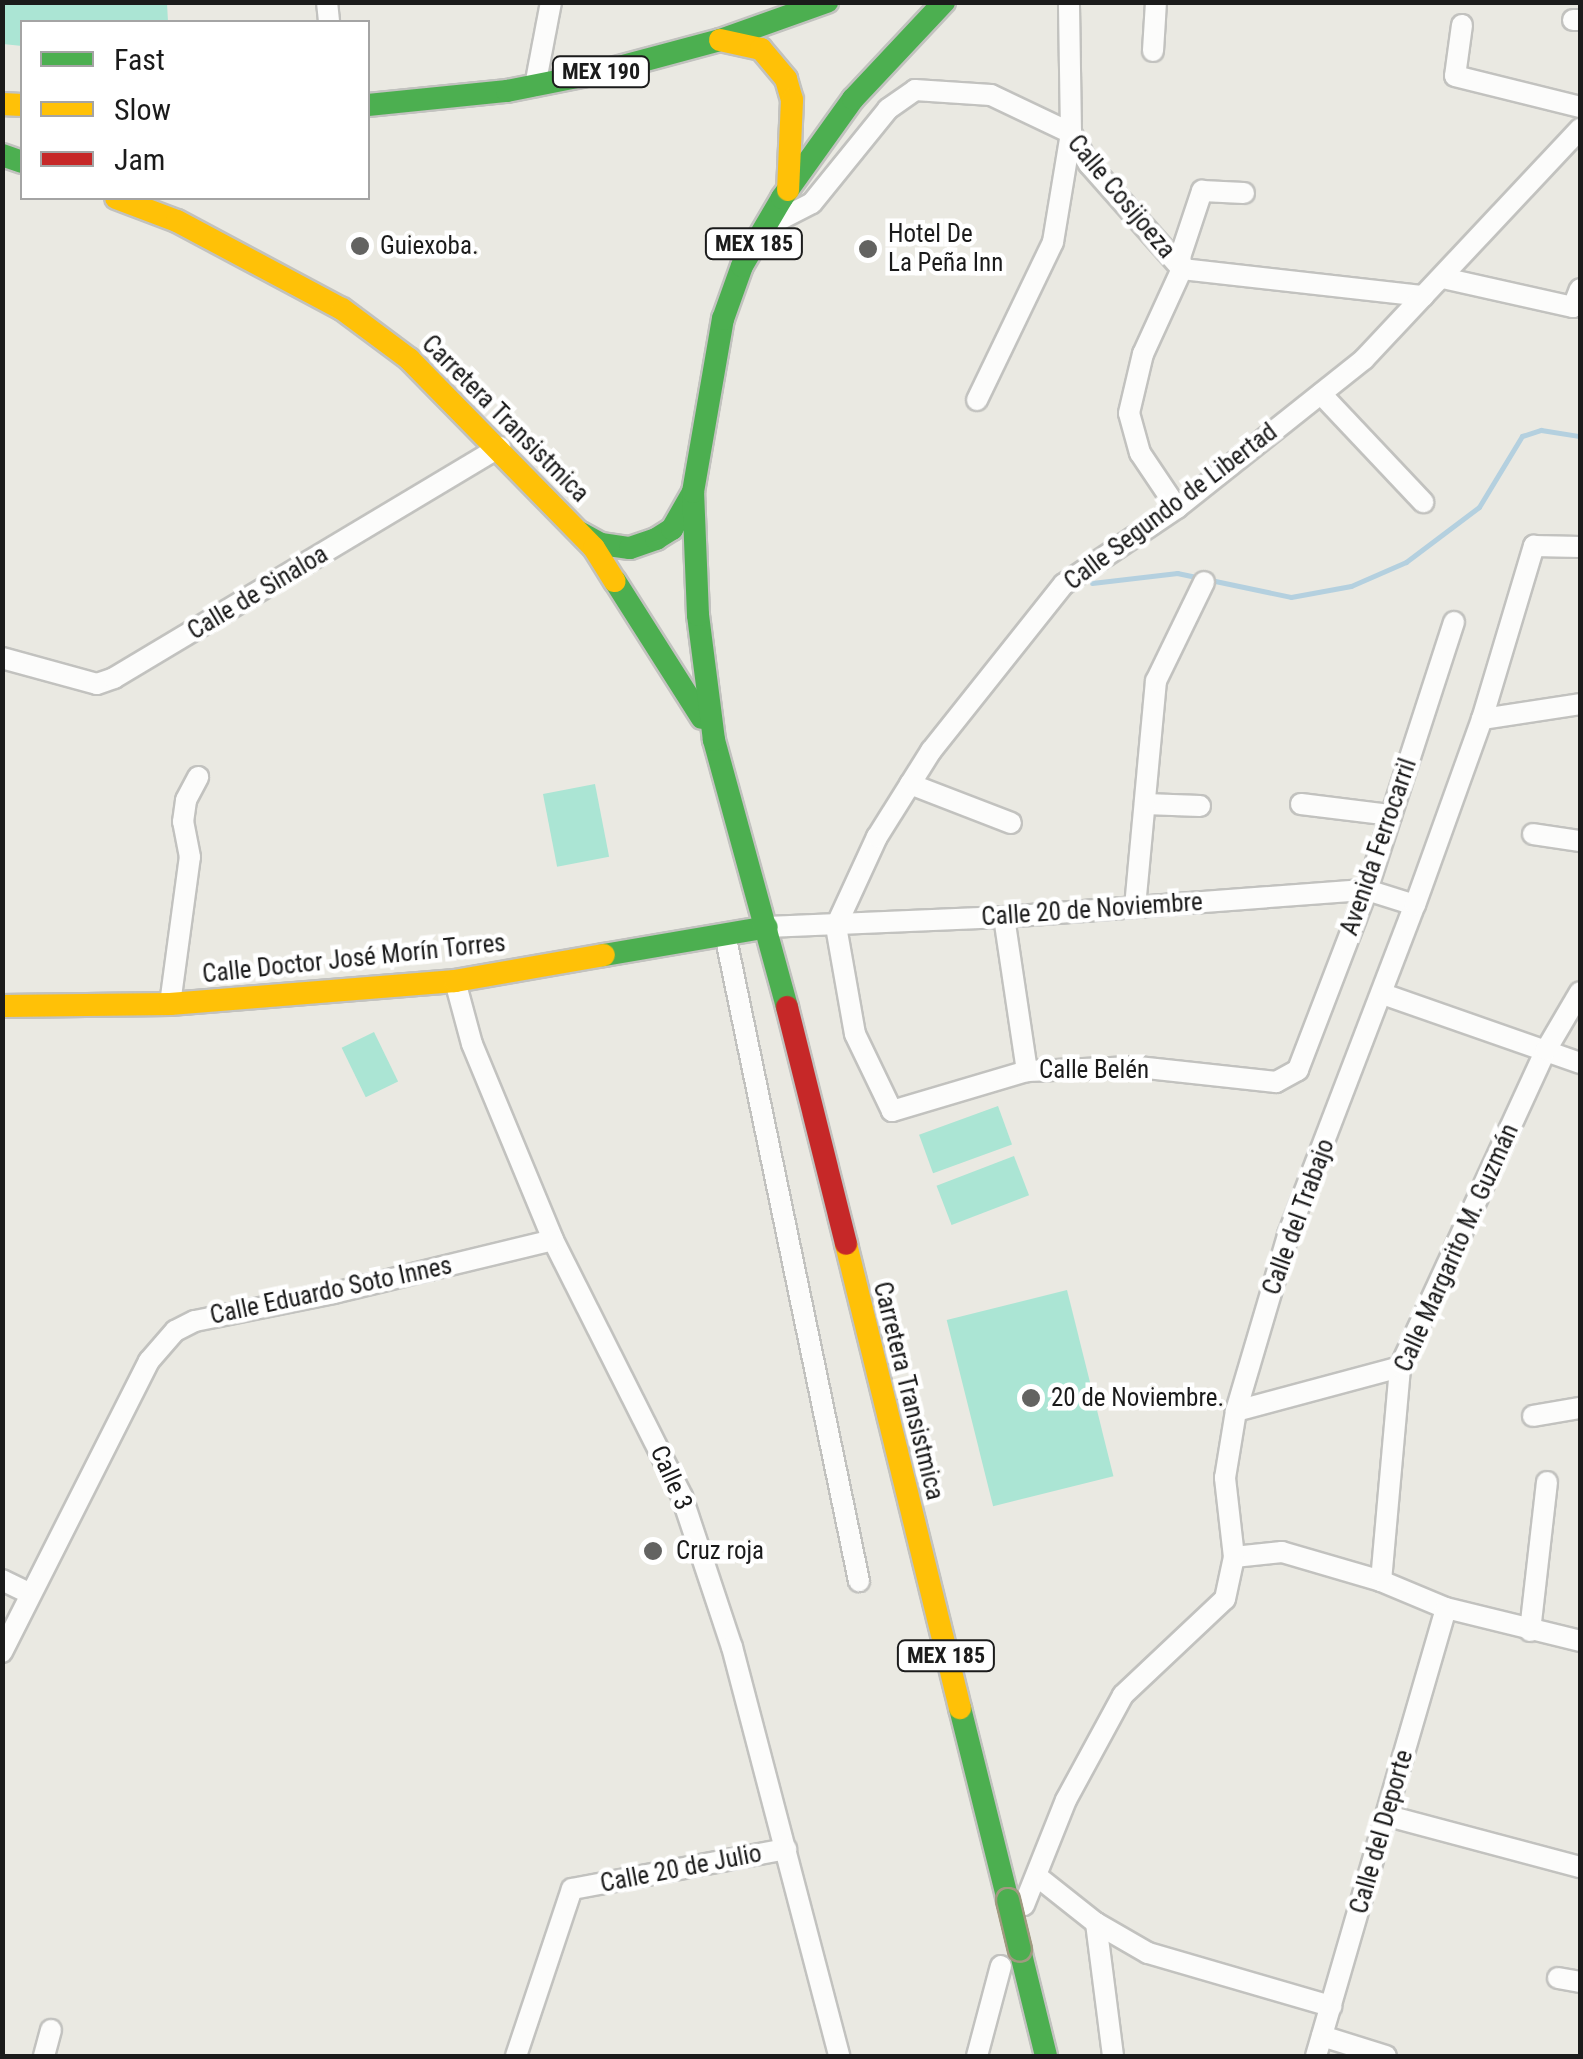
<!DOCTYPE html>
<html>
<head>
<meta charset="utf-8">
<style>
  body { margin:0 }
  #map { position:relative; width:1583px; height:2059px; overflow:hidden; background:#eae9e2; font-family:"Roboto Condensed",sans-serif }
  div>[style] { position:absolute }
  .pitch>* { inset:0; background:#abe5d4; transform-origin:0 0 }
  .stream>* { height:5px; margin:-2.5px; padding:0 2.5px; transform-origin:2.5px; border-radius:2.5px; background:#b4d0df }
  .roads { filter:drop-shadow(2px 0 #c2c2bf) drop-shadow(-2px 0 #c2c2bf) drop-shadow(0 2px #c2c2bf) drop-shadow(0 -2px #c2c2bf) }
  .street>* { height:20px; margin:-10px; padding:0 10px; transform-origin:10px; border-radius:10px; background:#fcfcfb }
  .fast>* { height:22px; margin:-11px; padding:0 11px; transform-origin:11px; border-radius:11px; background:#4caf50 }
  .slow>* { height:22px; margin:-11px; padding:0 11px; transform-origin:11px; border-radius:11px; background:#ffc107 }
  .jam>* { height:22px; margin:-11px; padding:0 11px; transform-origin:11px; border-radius:11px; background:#c62828 }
  .bridges { filter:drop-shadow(2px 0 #a09a80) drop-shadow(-2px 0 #a09a80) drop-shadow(0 2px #a09a80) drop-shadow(0 -2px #a09a80) }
  .fast-bridge>* { height:22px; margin:-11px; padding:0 11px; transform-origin:11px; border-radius:11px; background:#4caf50 }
  .dots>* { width:28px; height:28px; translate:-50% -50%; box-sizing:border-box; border:5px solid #fff; border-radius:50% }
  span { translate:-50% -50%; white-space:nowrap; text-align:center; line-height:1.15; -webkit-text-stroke:9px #fff; paint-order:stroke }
  .shield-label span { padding:2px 8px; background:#fff; border:2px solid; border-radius:8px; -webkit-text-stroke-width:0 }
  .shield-label { font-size:22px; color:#1b1b1b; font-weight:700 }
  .street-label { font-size:25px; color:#1b1b1b }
  .poi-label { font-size:25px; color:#1b1b1b }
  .left { translate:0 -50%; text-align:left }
  .frame { position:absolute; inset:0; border:5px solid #1b1b1b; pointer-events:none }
  .legend { position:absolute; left:20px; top:20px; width:350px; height:180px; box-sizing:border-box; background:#fff; border:2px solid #a4a4a4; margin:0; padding:12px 18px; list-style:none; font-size:30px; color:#1b1b1b }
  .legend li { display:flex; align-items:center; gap:20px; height:50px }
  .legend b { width:50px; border:2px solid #a4a4a4 }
</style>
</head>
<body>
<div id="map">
  <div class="pitch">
    <div style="clip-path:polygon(2px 3px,167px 3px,168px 22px,22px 22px,22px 46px,3px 44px)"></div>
    <div style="left:595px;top:784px;width:74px;height:53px;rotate:79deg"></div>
    <div style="left:374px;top:1032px;width:55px;height:36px;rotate:64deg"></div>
    <div style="left:998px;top:1106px;width:41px;height:84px;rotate:70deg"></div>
    <div style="left:1014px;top:1156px;width:42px;height:83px;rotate:69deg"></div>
    <div style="left:1067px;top:1290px;width:192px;height:124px;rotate:76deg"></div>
  </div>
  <div class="stream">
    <div style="left:1092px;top:583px;width:86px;rotate:-6.7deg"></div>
    <div style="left:1177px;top:573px;width:116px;rotate:11.9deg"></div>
    <div style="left:1291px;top:597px;width:61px;rotate:-10.4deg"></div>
    <div style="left:1351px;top:586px;width:60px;rotate:-23.6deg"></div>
    <div style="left:1406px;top:562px;width:91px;rotate:-37deg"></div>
    <div style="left:1479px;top:507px;width:83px;rotate:-58.8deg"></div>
    <div style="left:1522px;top:436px;width:20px;rotate:-18deg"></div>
    <div style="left:1541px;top:430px;width:39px;rotate:9deg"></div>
  </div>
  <div class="roads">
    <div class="street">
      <div style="left:327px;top:2px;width:20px;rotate:84deg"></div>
      <div style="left:1573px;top:20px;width:7px"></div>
      <div style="left:1462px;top:25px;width:51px;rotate:97.8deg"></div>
      <div style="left:1455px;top:76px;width:129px;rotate:13.9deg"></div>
      <div style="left:1153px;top:51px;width:49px;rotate:-86.5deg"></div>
      <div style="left:535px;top:86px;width:86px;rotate:-79.2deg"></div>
      <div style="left:771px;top:224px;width:46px;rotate:-27.1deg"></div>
      <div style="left:812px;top:203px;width:121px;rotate:-51deg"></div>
      <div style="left:888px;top:109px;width:33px;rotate:-35deg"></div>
      <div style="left:915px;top:90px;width:76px;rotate:3.8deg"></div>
      <div style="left:991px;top:95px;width:89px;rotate:25.4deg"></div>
      <div style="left:1071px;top:133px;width:36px;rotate:60deg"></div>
      <div style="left:1089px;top:164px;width:140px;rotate:48.5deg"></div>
      <div style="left:1182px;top:269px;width:243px;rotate:6.4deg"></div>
      <div style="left:1443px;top:278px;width:133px;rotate:12.6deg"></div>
      <div style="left:1573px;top:307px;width:19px;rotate:-69deg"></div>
      <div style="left:1321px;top:394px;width:149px;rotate:46.6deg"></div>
      <div style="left:977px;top:400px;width:175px;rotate:-64.3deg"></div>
      <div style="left:1053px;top:242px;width:110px;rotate:-80.6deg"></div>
      <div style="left:1071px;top:133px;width:131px;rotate:-90.9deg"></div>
      <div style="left:1177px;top:508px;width:66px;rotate:-123.9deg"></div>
      <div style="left:1140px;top:453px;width:41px;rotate:-105.4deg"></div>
      <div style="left:1129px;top:413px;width:61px;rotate:-76.7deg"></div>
      <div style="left:1143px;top:354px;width:94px;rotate:-65.4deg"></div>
      <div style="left:1182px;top:269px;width:12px;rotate:-99deg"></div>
      <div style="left:1180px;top:257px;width:70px;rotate:-71.6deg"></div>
      <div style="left:1202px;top:191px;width:42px;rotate:2.7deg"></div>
      <div style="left:1454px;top:622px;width:282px;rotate:108deg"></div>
      <div style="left:1367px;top:890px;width:193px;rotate:111deg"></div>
      <div style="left:1298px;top:1070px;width:25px;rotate:151deg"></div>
      <div style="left:1276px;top:1082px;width:139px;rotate:-173.8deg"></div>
      <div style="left:1138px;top:1067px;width:111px;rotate:177.9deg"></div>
      <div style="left:1027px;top:1071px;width:141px;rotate:163.5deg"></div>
      <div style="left:892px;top:1111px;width:85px;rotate:-115.7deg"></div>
      <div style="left:855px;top:1034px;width:110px;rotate:-100deg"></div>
      <div style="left:836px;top:926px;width:98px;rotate:-65.3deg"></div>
      <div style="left:877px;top:837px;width:102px;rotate:-57.9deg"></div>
      <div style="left:931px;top:751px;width:213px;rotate:-51.5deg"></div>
      <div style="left:1064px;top:584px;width:136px;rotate:-33.9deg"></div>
      <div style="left:1177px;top:508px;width:239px;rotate:-38.5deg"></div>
      <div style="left:1364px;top:359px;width:316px;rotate:-46.8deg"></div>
      <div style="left:2px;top:658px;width:98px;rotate:15.3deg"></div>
      <div style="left:97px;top:684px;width:18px;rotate:-19deg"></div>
      <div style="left:114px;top:678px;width:450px;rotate:-30.9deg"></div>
      <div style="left:1482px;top:719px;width:99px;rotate:-8.7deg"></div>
      <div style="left:910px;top:784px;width:108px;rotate:21.1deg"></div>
      <div style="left:1145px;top:804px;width:55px;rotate:2.1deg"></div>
      <div style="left:1301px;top:804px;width:91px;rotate:7deg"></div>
      <div style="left:1533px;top:834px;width:48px;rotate:8.5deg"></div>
      <div style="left:1135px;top:907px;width:227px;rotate:-84.7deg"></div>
      <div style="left:1156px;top:681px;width:110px;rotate:-64.1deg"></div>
      <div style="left:1004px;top:917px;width:156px;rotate:81.5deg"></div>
      <div style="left:767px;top:927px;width:237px;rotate:-2.4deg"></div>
      <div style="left:1004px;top:917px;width:364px;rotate:-4.3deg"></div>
      <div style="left:1367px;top:890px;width:50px;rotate:17.4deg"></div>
      <div style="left:725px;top:934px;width:661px;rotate:78.3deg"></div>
      <div style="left:455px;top:981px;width:65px;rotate:74.9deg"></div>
      <div style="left:472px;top:1044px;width:212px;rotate:67.5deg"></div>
      <div style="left:553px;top:1240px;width:288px;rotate:63.3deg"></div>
      <div style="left:682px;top:1497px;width:158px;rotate:71.6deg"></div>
      <div style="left:732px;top:1647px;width:423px;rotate:75.3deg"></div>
      <div style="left:1383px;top:994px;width:209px;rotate:19.3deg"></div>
      <div style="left:170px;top:1004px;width:148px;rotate:-82.3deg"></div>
      <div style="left:190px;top:857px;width:36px;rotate:-101deg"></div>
      <div style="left:183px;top:822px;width:22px;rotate:-82deg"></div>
      <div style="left:186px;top:800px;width:26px;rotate:-62deg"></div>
      <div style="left:1236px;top:1411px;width:170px;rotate:-15deg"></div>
      <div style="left:1533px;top:1416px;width:48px;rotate:-9.7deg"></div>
      <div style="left:1234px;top:1557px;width:48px;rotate:-5.9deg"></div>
      <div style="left:1282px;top:1552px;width:103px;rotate:16.3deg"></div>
      <div style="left:1381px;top:1581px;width:70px;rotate:22.6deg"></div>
      <div style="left:1446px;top:1608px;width:138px;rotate:13.8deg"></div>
      <div style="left:2px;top:1580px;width:32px;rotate:26deg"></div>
      <div style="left:1381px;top:1581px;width:215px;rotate:-84.9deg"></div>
      <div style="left:1400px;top:1367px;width:349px;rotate:-65.3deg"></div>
      <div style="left:1546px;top:1050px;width:67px;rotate:-59.6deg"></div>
      <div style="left:1530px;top:1631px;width:150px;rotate:-83.5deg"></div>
      <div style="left:2px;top:1652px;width:326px;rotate:-63.2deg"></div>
      <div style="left:149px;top:1361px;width:40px;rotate:-49deg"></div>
      <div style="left:175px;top:1331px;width:22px;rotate:-27deg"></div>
      <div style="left:195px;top:1321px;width:142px;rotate:-11.4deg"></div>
      <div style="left:334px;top:1293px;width:225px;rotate:-13.6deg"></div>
      <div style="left:1388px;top:1816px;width:199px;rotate:14.9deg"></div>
      <div style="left:1038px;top:1877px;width:74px;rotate:38.4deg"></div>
      <div style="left:1096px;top:1923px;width:60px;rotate:30deg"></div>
      <div style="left:1148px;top:1953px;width:191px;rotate:16.2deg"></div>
      <div style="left:1024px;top:1905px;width:113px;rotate:-68.2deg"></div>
      <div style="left:1066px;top:1800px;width:119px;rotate:-61.5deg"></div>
      <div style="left:1123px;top:1695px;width:140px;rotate:-43.3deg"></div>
      <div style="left:1225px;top:1599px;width:43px;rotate:-77.9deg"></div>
      <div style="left:1234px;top:1557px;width:80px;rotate:-96.5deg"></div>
      <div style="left:1225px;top:1478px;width:68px;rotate:-80.7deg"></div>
      <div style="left:1236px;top:1411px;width:184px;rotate:-73.5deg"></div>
      <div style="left:1288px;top:1235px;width:354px;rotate:-69deg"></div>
      <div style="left:1415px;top:905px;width:198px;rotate:-70.2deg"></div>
      <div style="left:1482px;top:719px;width:181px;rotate:-73.3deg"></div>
      <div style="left:1534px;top:546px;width:46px;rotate:1.2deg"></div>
      <div style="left:1096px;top:1923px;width:134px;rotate:82.7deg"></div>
      <div style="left:1558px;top:1978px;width:22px;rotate:10deg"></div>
      <div style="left:1322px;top:2036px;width:67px;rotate:17.4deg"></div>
      <div style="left:44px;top:2056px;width:27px;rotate:-75deg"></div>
      <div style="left:516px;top:2056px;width:176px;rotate:-71.5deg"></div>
      <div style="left:572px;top:1889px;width:218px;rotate:-10.6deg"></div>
      <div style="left:977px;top:2056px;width:93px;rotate:-75.1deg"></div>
      <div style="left:1316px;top:2056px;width:466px;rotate:-73.8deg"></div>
    </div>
    <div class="fast">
      <div style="left:368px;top:105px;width:140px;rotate:-5.8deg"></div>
      <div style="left:507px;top:91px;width:92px;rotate:-11.3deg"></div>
      <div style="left:597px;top:73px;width:127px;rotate:-15deg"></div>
      <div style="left:720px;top:40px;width:114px;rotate:-19.6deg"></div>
      <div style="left:2px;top:155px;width:21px;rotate:19deg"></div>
      <div style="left:581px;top:533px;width:23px;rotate:29deg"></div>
      <div style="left:601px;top:544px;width:29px;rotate:8deg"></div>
      <div style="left:630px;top:548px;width:28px;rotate:-19deg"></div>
      <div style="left:656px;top:539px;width:19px;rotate:-32deg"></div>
      <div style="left:672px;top:529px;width:43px;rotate:-60.4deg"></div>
      <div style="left:615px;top:581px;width:162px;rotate:57.6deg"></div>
      <div style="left:604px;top:955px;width:165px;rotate:-9.7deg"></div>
      <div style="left:787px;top:1007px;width:277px;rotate:-105.3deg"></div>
      <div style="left:714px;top:740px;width:126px;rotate:-97.3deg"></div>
      <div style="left:698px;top:615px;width:123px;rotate:-92.3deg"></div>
      <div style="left:693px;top:492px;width:176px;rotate:-80.2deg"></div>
      <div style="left:723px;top:319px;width:56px;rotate:-70.3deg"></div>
      <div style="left:742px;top:266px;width:79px;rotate:-59.5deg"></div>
      <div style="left:782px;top:198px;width:122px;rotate:-54.4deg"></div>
      <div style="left:853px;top:99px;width:133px;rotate:-46.8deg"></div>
      <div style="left:960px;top:1708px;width:198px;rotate:76deg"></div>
      <div style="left:1020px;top:1950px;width:109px;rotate:76.2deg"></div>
    </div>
    <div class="slow">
      <div style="left:720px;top:40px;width:42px;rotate:12.4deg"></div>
      <div style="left:761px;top:49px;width:39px;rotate:50deg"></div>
      <div style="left:786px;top:79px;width:22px;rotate:74deg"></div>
      <div style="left:792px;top:100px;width:90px;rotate:92.5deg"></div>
      <div style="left:2px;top:104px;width:20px;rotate:3deg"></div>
      <div style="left:116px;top:198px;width:65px;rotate:20.7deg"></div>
      <div style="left:177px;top:221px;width:187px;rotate:28.1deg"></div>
      <div style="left:342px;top:309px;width:84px;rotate:36.7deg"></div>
      <div style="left:409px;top:359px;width:264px;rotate:45.6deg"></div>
      <div style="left:594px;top:548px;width:39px;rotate:58deg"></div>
      <div style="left:2px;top:1006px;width:168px;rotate:-0.7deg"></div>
      <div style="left:170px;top:1004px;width:286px;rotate:-4.6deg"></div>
      <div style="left:455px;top:981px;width:151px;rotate:-9.9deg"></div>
      <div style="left:846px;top:1244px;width:478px;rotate:76.2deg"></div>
    </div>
    <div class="jam">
      <div style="left:787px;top:1007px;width:244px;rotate:76deg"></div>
    </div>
  </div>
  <div class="bridges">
    <div class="fast-bridge">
      <div style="left:1008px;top:1900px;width:51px;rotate:76.5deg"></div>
    </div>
  </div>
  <div class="dots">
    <div style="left:360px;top:246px;background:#636361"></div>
    <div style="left:868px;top:249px;background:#636361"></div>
    <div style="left:1031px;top:1398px;background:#636361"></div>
    <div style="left:653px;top:1551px;background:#636361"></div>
  </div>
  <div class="shield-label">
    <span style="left:601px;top:72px">MEX 190</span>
    <span style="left:754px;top:244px">MEX 185</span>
    <span style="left:946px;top:1656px">MEX 185</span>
  </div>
  <div class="street-label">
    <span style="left:1121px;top:197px;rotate:50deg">Calle Cosijoeza</span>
    <span style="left:505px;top:419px;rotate:45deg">Carretera Transistmica</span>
    <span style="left:1171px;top:507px;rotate:-37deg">Calle Segundo de Libertad</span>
    <span style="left:258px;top:593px;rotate:-31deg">Calle de Sinaloa</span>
    <span style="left:1379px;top:847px;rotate:-71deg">Avenida Ferrocarril</span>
    <span style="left:1092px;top:910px;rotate:-4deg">Calle 20 de Noviembre</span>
    <span style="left:354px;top:959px;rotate:-6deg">Calle Doctor José Morín Torres</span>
    <span style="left:1094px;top:1070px">Calle Belén</span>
    <span style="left:1299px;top:1217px;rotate:-70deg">Calle del Trabajo</span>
    <span style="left:1457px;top:1248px;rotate:-66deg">Calle Margarito M. Guzmán</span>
    <span style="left:331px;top:1291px;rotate:-12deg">Calle Eduardo Soto Innes</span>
    <span style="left:908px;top:1391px;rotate:76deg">Carretera Transistmica</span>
    <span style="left:671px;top:1478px;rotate:66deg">Calle 3</span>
    <span style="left:1382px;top:1832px;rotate:-74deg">Calle del Deporte</span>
    <span style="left:681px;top:1869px;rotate:-11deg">Calle 20 de Julio</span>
  </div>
  <div class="poi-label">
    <span class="left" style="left:888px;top:249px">Hotel De<br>La Peña Inn</span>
    <span class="left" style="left:380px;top:246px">Guiexoba.</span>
    <span class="left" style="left:1051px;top:1398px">20 de Noviembre.</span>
    <span class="left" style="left:676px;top:1551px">Cruz roja</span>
  </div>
  <div class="frame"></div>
  <ul class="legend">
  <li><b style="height:12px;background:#4caf50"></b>Fast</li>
  <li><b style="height:12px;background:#ffc107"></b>Slow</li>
  <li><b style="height:12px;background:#c62828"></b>Jam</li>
  </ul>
</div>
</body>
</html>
